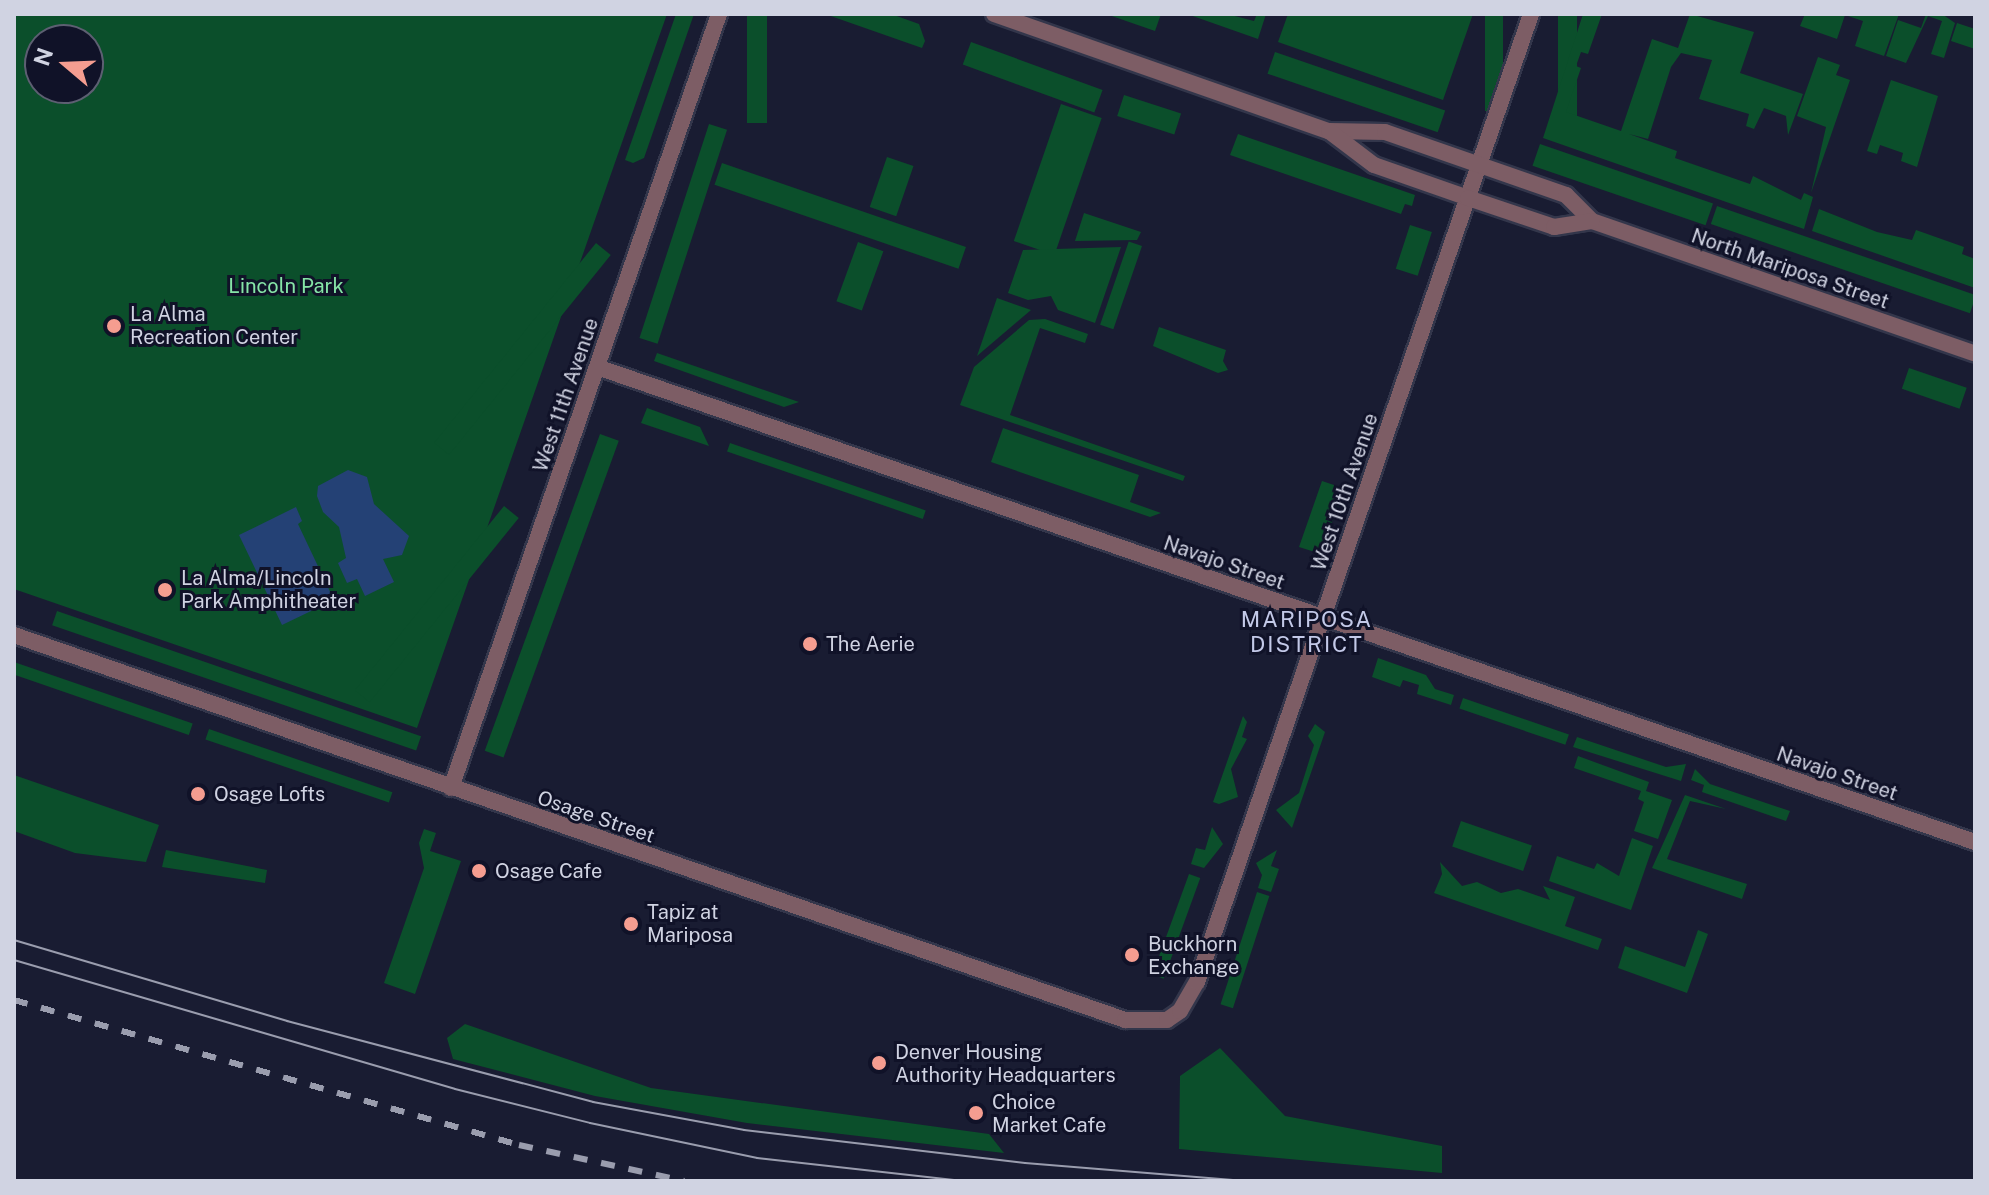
<!DOCTYPE html>
<html>
<head>
<meta charset="utf-8">
<style>
  body { margin:0 }
  #map { position:relative; width:1989px; height:1195px; overflow:hidden; background:#191c32; font-family:"Public Sans",sans-serif }
  div>[style] { position:absolute }
  .green>* { inset:0; background:#0b4f2b; transform-origin:0 0 }
  .water>* { inset:0; background:#244175 }
  .roads { filter:drop-shadow(2px 0 #33364b) drop-shadow(-2px 0 #33364b) drop-shadow(0 2px #33364b) drop-shadow(0 -2px #33364b) }
  .minor>* { height:16px; margin:-8px; padding:0 8px; transform-origin:8px; border-radius:8px; background:#7d5d65 }
  .tertiary>* { height:16px; margin:-8px; padding:0 8px; transform-origin:8px; border-radius:8px; background:#7d5d65 }
  .tram>* { height:2px; margin:-1px; padding:0 1px; transform-origin:1px; border-radius:1px; background:#9a9dae }
  .rail>* { height:6px; margin-top:-3px; transform-origin:0; background:repeating-linear-gradient(90deg,#9a9dae 0 14px,transparent 0 28px) }
  .dots>* { width:22px; height:22px; translate:-50% -50%; box-sizing:border-box; border:4px solid #101228; border-radius:50% }
  span { translate:-50% -50%; white-space:nowrap; text-align:center; line-height:1.15; -webkit-text-stroke:6px #101228; paint-order:stroke }
  .street-label { font-size:20px; color:#d0d3e2 }
  .park-label { font-size:20px; color:#86e5a7 }
  .poi-label { font-size:20px; color:#d0d3e2 }
  .left { translate:0 -50%; text-align:left }
  .neighbourhood-label { font-size:22px; color:#c3c9e8; letter-spacing:2px }
  .frame { position:absolute; inset:0; border:16px solid #d0d3e2; pointer-events:none }
  .north { position:absolute; left:24px; top:24px; width:80px; height:80px; box-sizing:border-box; background:#101228; border:2px solid #5d5f72; border-radius:50%; rotate:289deg; font-size:22px; font-weight:700; line-height:32px; text-align:center; color:#d0d3e2 }
  .north::after { content:''; display:block; margin:auto; width:28px; height:36px; background:#f59d90; clip-path:polygon(50% 0,100% 100%,50% 72%,0 100%) }
</style>
</head>
<body>
<div id="map">
  <div class="green">
    <div style="clip-path:polygon(evenodd,14px 14px,667px 14px,417px 728px,14px 589px,14px 14px,40px 40px,88px 40px,88px 88px,40px 88px,40px 40px)"></div>
    <div style="clip-path:polygon(676px 14px,694px 14px,644px 158px,633px 163px,625px 160px)"></div>
    <div style="left:747px;top:14px;width:20px;height:109px"></div>
    <div style="clip-path:polygon(825px 14px,891px 14px,919px 24px,925px 41px,922px 48px)"></div>
    <div style="clip-path:polygon(1106px 14px,1161px 14px,1155px 31px)"></div>
    <div style="clip-path:polygon(1187px 14px,1227px 14px,1254px 21px,1257px 14px,1266px 14px,1258px 39px)"></div>
    <div style="clip-path:polygon(1288px 14px,1473px 14px,1443px 100px,1278px 42px)"></div>
    <div style="left:1485px;top:14px;width:18px;height:97px"></div>
    <div style="left:1558px;top:14px;width:19px;height:122px"></div>
    <div style="clip-path:polygon(1583px 14px,1602px 14px,1588px 54px,1581px 52px,1576px 66px,1581px 68px,1566px 112px,1621px 131px,1652px 39px,1678px 48px,1690px 14px,1754px 32px,1740px 73px,1803px 94px,1788px 135px,1786px 116px,1764px 108px,1754px 129px,1746px 126px,1749px 114px,1699px 99px,1712px 60px,1681px 53px,1671px 67px,1648px 139px,1629px 134px,1677px 151px,1675px 158px,1750px 184px,1753px 176px,1801px 200px,1804px 193px,1813px 197px,1804px 229px,1543px 138px)"></div>
    <div style="clip-path:polygon(1805px 14px,1899px 14px,1884px 56px,1855px 46px,1863px 21px,1845px 15px,1837px 39px,1800px 26px)"></div>
    <div style="clip-path:polygon(1926px 14px,1942px 14px,1955px 23px,1944px 58px,1931px 54px,1942px 21px,1928px 16px,1906px 63px,1886px 56px,1898px 20px,1921px 28px)"></div>
    <div style="clip-path:polygon(1957px 23px,1975px 29px,1975px 49px,1951px 41px)"></div>
    <div style="left:971px;top:42px;width:140px;height:24px;rotate:20deg"></div>
    <div style="left:1275px;top:52px;width:180px;height:23px;rotate:19deg"></div>
    <div style="clip-path:polygon(1818px 57px,1840px 65px,1836px 75px,1850px 80px,1811px 193px,1826px 127px,1797px 116px)"></div>
    <div style="clip-path:polygon(1891px 80px,1938px 96px,1917px 167px,1901px 161px,1903px 153px,1880px 145px,1877px 154px,1867px 151px)"></div>
    <div style="left:1124px;top:95px;width:60px;height:22px;rotate:18deg"></div>
    <div style="left:1061px;top:104px;width:43px;height:145px;rotate:19deg"></div>
    <div style="left:709px;top:124px;width:19px;height:225px;rotate:18deg"></div>
    <div style="clip-path:polygon(1238px 134px,1415px 195px,1412px 206px,1405px 204px,1401px 214px,1230px 155px)"></div>
    <div style="left:1540px;top:144px;width:183px;height:23px;rotate:19deg"></div>
    <div style="left:887px;top:157px;width:28px;height:53px;rotate:19deg"></div>
    <div style="left:722px;top:163px;width:258px;height:23px;rotate:19deg"></div>
    <div style="left:1717px;top:206px;width:274px;height:19px;rotate:19deg"></div>
    <div style="clip-path:polygon(1819px 209px,1877px 232px,1912px 240px,1916px 230px,1964px 247px,1962px 254px,1975px 259px,1975px 288px,1812px 231px)"></div>
    <div style="clip-path:polygon(1084px 213px,1141px 232px,1137px 240px,1075px 241px)"></div>
    <div style="left:1410px;top:225px;width:23px;height:46px;rotate:18deg"></div>
    <div style="left:858px;top:242px;width:27px;height:63px;rotate:20deg"></div>
    <div style="left:596px;top:243px;width:19px;height:257px;rotate:39deg"></div>
    <div style="left:1142px;top:246px;width:88px;height:14px;rotate:109deg"></div>
    <div style="clip-path:polygon(1121px 247px,1095px 323px,1058px 310px,1051px 296px,1028px 300px,1008px 293px,1023px 250px)"></div>
    <div style="clip-path:polygon(997px 298px,1031px 310px,977px 356px)"></div>
    <div style="clip-path:polygon(1045px 319px,1088px 334px,1085px 343px,1040px 328px,1010px 415px,1185px 476px,1183px 481px,960px 405px,974px 367px,1029px 320px)"></div>
    <div style="clip-path:polygon(1159px 327px,1226px 350px,1223px 361px,1228px 370px,1218px 373px,1153px 346px)"></div>
    <div style="clip-path:polygon(657px 353px,799px 402px,784px 407px,654px 361px)"></div>
    <div style="left:1909px;top:368px;width:61px;height:22px;rotate:19deg"></div>
    <div style="clip-path:polygon(647px 408px,700px 427px,709px 446px,641px 423px)"></div>
    <div style="clip-path:polygon(1003px 428px,1139px 475px,1130px 502px,1161px 513px,1150px 517px,991px 462px)"></div>
    <div style="left:600px;top:434px;width:20px;height:337px;rotate:20deg"></div>
    <div style="left:730px;top:443px;width:207px;height:9px;rotate:19deg"></div>
    <div style="clip-path:polygon(1322px 481px,1337px 486px,1339px 507px,1318px 553px,1299px 547px)"></div>
    <div style="left:504px;top:506px;width:19px;height:237px;rotate:39deg"></div>
    <div style="left:57px;top:611px;width:385px;height:15px;rotate:19deg"></div>
    <div style="clip-path:polygon(1378px 658px,1426px 675px,1435px 689px,1454px 695px,1451px 705px,1417px 694px,1419px 685px,1403px 680px,1400px 687px,1372px 677px)"></div>
    <div style="left:14px;top:662px;width:189px;height:12px;rotate:19deg"></div>
    <div style="left:1463px;top:698px;width:112px;height:11px;rotate:19deg"></div>
    <div style="clip-path:polygon(1243px 716px,1247px 722px,1242px 737px,1247px 739px,1231px 769px,1238px 797px,1219px 804px,1213px 802px)"></div>
    <div style="clip-path:polygon(1315px 724px,1325px 732px,1292px 828px,1276px 810px,1299px 793px,1314px 745px,1308px 736px)"></div>
    <div style="left:209px;top:729px;width:194px;height:11px;rotate:19deg"></div>
    <div style="clip-path:polygon(1577px 737px,1666px 767px,1686px 764px,1681px 781px,1573px 747px)"></div>
    <div style="clip-path:polygon(1578px 756px,1649px 782px,1646px 791px,1672px 800px,1658px 839px,1634px 831px,1644px 802px,1638px 799px,1641px 791px,1574px 768px)"></div>
    <div style="clip-path:polygon(1695px 769px,1710px 784px,1790px 811px,1786px 821px,1702px 792px,1704px 785px,1691px 780px)"></div>
    <div style="clip-path:polygon(14px 775px,159px 825px,146px 862px,75px 853px,14px 831px)"></div>
    <div style="clip-path:polygon(1685px 795px,1726px 809px,1690px 801px,1667px 859px,1747px 884px,1742px 899px,1652px 868px)"></div>
    <div style="left:1461px;top:821px;width:75px;height:27px;rotate:19deg"></div>
    <div style="clip-path:polygon(1212px 827px,1223px 844px,1204px 868px,1191px 864px,1196px 848px,1205px 850px)"></div>
    <div style="clip-path:polygon(424px 829px,436px 833px,430px 851px,461px 861px,415px 994px,384px 983px,424px 868px,419px 843px)"></div>
    <div style="clip-path:polygon(1632px 838px,1653px 846px,1631px 910px,1549px 881px,1557px 856px,1594px 869px,1597px 863px,1619px 876px)"></div>
    <div style="clip-path:polygon(166px 850px,267px 870px,265px 883px,162px 867px)"></div>
    <div style="clip-path:polygon(1277px 850px,1271px 866px,1279px 869px,1271px 892px,1258px 888px,1262px 875px,1256px 863px)"></div>
    <div style="clip-path:polygon(1440px 862px,1462px 886px,1477px 882px,1501px 893px,1518px 889px,1550px 900px,1543px 886px,1575px 897px,1565px 926px,1602px 939px,1598px 950px,1434px 893px,1442px 874px)"></div>
    <div style="left:1189px;top:874px;width:12px;height:107px;rotate:20deg"></div>
    <div style="left:1257px;top:892px;width:13px;height:118px;rotate:18deg"></div>
    <div style="clip-path:polygon(1698px 930px,1708px 934px,1687px 993px,1618px 968px,1625px 946px,1685px 967px)"></div>
    <div style="clip-path:polygon(465px 1024px,651px 1088px,989px 1134px,1004px 1153px,747px 1123px,595px 1096px,453px 1059px,447px 1038px)"></div>
    <div style="clip-path:polygon(1220px 1048px,1285px 1116px,1442px 1146px,1442px 1173px,1179px 1149px,1180px 1076px)"></div>
  </div>
  <div class="water">
    <div style="clip-path:polygon(348px 470px,367px 477px,374px 504px,409px 536px,402px 555px,383px 559px,394px 582px,365px 596px,357px 579px,347px 583px,338px 563px,346px 558px,339px 527px,323px 512px,317px 496px,318px 486px)"></div>
    <div style="clip-path:polygon(296px 507px,302px 521px,298px 524px,334px 600px,282px 625px,239px 535px)"></div>
  </div>
  <div class="roads">
    <div class="minor">
      <div style="left:597px;top:367px;width:1458px;rotate:19.02deg"></div>
      <div style="left:14px;top:635px;width:1176px;rotate:19.11deg"></div>
      <div style="left:1125px;top:1020px;width:42px"></div>
      <div style="left:1167px;top:1020px;width:16px;rotate:-35deg"></div>
      <div style="left:1180px;top:1011px;width:34px;rotate:-60deg"></div>
      <div style="left:1197px;top:982px;width:1024px;rotate:-70.96deg"></div>
      <div style="left:451px;top:788px;width:819px;rotate:-70.9deg"></div>
    </div>
    <div class="tertiary">
      <div style="left:994px;top:14px;width:355px;rotate:19.3deg"></div>
      <div style="left:1329px;top:131px;width:56px;rotate:1deg"></div>
      <div style="left:1385px;top:132px;width:192px;rotate:19.2deg"></div>
      <div style="left:1566px;top:195px;width:37px;rotate:45deg"></div>
      <div style="left:1592px;top:221px;width:405px;rotate:19.1deg"></div>
      <div style="left:1329px;top:131px;width:56px;rotate:37.1deg"></div>
      <div style="left:1374px;top:165px;width:100px;rotate:19.3deg"></div>
      <div style="left:1468px;top:198px;width:91px;rotate:18.6deg"></div>
      <div style="left:1554px;top:227px;width:38px;rotate:-9deg"></div>
    </div>
  </div>
  <div class="tram">
    <div style="left:14px;top:940px;width:285px;rotate:16.5deg"></div>
    <div style="left:287px;top:1021px;width:317px;rotate:14.8deg"></div>
    <div style="left:593px;top:1102px;width:154px;rotate:10.5deg"></div>
    <div style="left:744px;top:1130px;width:283px;rotate:6.7deg"></div>
    <div style="left:1025px;top:1163px;width:221px;rotate:4.7deg"></div>
    <div style="left:14px;top:960px;width:459px;rotate:16.3deg"></div>
    <div style="left:455px;top:1089px;width:139px;rotate:14.1deg"></div>
    <div style="left:590px;top:1123px;width:171px;rotate:11.8deg"></div>
    <div style="left:757px;top:1158px;width:205px;rotate:6.4deg"></div>
  </div>
  <div class="rail">
    <div style="left:14px;top:1000px;width:525px;rotate:16.02deg"></div>
    <div style="left:519px;top:1145px;width:169px;rotate:12.3deg"></div>
  </div>
  <div class="dots">
    <div style="left:114px;top:326px;background:#f59d90"></div>
    <div style="left:165px;top:590px;background:#f59d90"></div>
    <div style="left:810px;top:644px;background:#f59d90"></div>
    <div style="left:198px;top:794px;background:#f59d90"></div>
    <div style="left:479px;top:871px;background:#f59d90"></div>
    <div style="left:631px;top:924px;background:#f59d90"></div>
    <div style="left:1132px;top:955px;background:#f59d90"></div>
    <div style="left:879px;top:1063px;background:#f59d90"></div>
    <div style="left:976px;top:1113px;background:#f59d90"></div>
  </div>
  <div class="street-label">
    <span style="left:1790px;top:269px;rotate:19deg">North Mariposa Street</span>
    <span style="left:566px;top:395px;rotate:-71deg">West 11th Avenue</span>
    <span style="left:1345px;top:492px;rotate:-71deg">West 10th Avenue</span>
    <span style="left:1224px;top:563px;rotate:19deg">Navajo Street</span>
    <span style="left:1837px;top:774px;rotate:19deg">Navajo Street</span>
    <span style="left:596px;top:817px;rotate:19deg">Osage Street</span>
  </div>
  <div class="park-label">
    <span style="left:286px;top:286px">Lincoln Park</span>
  </div>
  <div class="poi-label">
    <span class="left" style="left:130px;top:326px">La Alma<br>Recreation Center</span>
    <span class="left" style="left:181px;top:590px">La Alma/Lincoln<br>Park Amphitheater</span>
    <span class="left" style="left:826px;top:644px">The Aerie</span>
    <span class="left" style="left:214px;top:794px">Osage Lofts</span>
    <span class="left" style="left:495px;top:871px">Osage Cafe</span>
    <span class="left" style="left:647px;top:924px">Tapiz at<br>Mariposa</span>
    <span class="left" style="left:1148px;top:956px">Buckhorn<br>Exchange</span>
    <span class="left" style="left:895px;top:1064px">Denver Housing<br>Authority Headquarters</span>
    <span class="left" style="left:992px;top:1114px">Choice<br>Market Cafe</span>
  </div>
  <div class="neighbourhood-label">
    <span style="left:1307px;top:632px">MARIPOSA<br>DISTRICT</span>
  </div>
  <div class="frame"></div>
  <div class="north">N</div>
</div>
</body>
</html>
